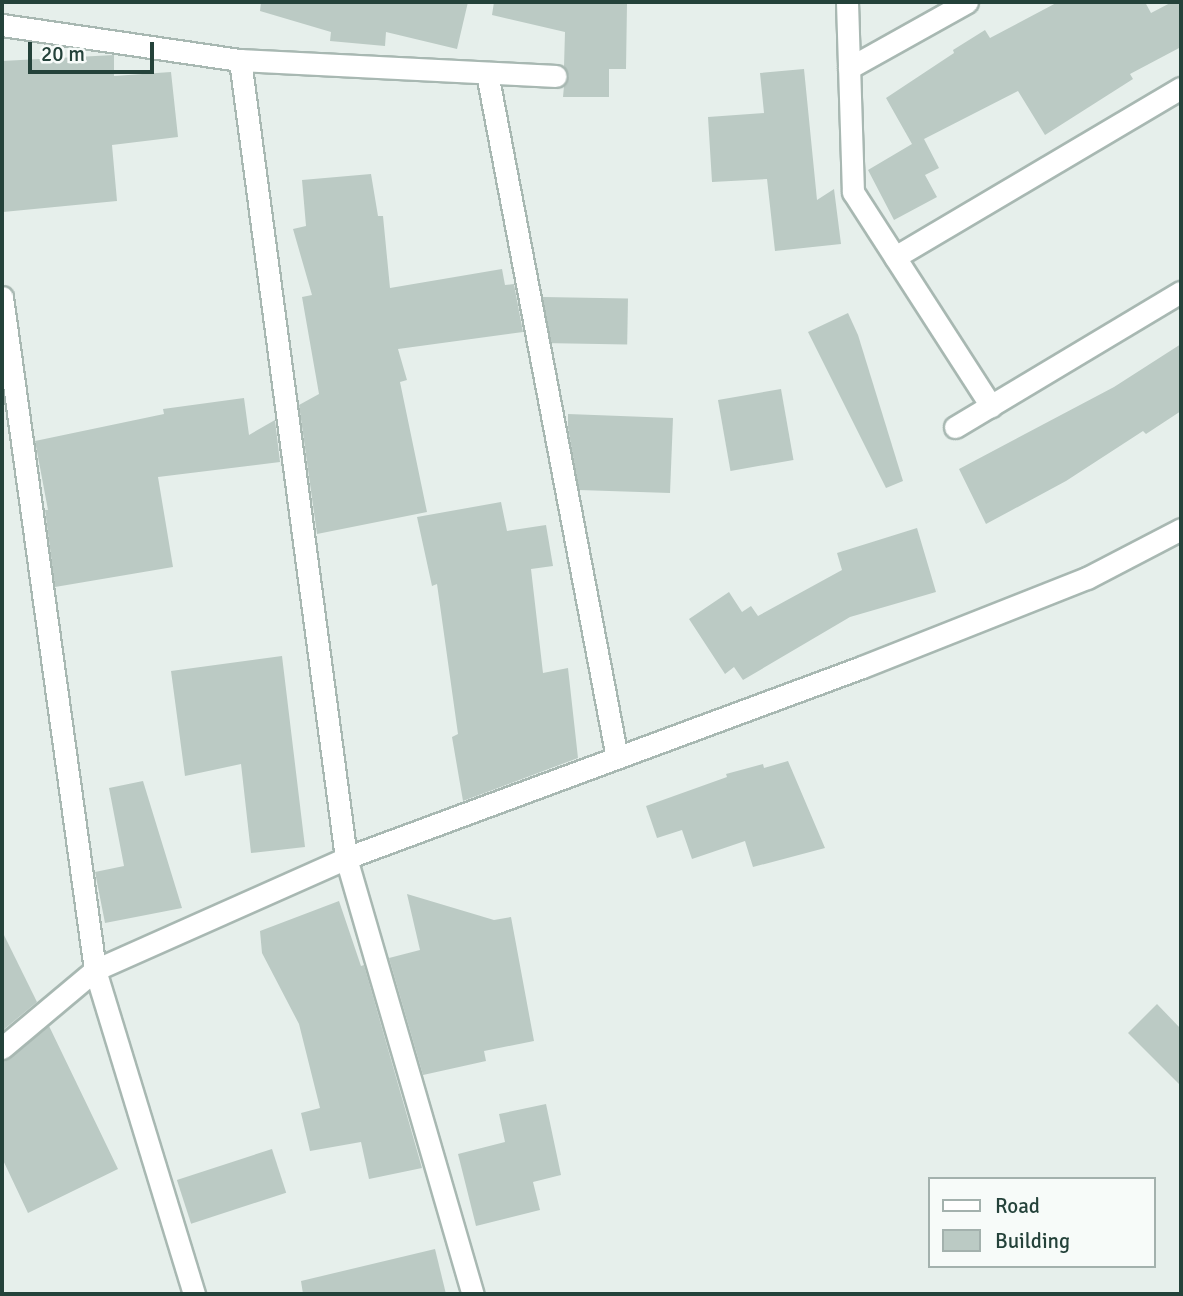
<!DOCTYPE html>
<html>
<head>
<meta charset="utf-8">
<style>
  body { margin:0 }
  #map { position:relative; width:1183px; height:1296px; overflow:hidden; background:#e6efeb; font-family:Signika,sans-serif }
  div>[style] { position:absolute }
  .building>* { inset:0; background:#bbcac4; transform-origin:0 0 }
  .roads { filter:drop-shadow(2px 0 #a8b8b2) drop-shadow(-2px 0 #a8b8b2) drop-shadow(0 2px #a8b8b2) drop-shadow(0 -2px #a8b8b2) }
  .minor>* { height:21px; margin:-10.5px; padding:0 10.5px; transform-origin:10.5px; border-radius:10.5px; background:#fff }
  span { translate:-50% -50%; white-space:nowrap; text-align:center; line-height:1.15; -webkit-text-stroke:6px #f7fbf9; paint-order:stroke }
  .frame { position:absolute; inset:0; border:4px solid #24423a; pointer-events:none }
  .legend { position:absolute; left:928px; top:1177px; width:228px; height:91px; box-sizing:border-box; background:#f7fbf9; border:2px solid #a3b1ad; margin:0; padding:9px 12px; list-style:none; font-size:21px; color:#24423a }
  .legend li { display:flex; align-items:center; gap:14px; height:35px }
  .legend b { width:35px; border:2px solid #a3b1ad }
  .scale { position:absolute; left:28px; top:42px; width:126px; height:32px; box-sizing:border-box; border:4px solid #24423a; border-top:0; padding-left:9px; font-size:21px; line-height:24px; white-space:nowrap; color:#24423a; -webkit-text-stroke:5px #f7fbf9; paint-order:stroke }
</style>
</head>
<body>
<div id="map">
  <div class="building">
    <div style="clip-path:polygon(261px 2px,468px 2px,457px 49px,386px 32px,385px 46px,330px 41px,331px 32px,260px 11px)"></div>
    <div style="clip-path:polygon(494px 2px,621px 2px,627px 4px,626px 69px,609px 69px,609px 97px,563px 97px,564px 86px,569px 76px,564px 66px,565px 32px,492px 15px)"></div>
    <div style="clip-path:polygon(1058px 2px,1145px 2px,1151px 13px,1172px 2px,1181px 2px,1181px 47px,1130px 74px,1133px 79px,1045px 135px,1018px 91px,924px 139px,939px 168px,925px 175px,937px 197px,894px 220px,868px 170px,912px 144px,886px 98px,954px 53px,953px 50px,985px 30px,990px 38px)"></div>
    <div style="clip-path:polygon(114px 55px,114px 76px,171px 72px,178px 137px,112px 145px,117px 201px,3px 212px,2px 61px)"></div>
    <div style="clip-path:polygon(804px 69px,817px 200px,834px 189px,841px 244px,775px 251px,767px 179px,712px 182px,708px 117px,764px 113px,760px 73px)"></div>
    <div style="clip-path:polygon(371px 174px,378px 216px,383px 216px,390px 288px,502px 269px,505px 285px,514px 284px,523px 332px,398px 349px,407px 380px,400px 382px,427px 512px,317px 534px,299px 405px,319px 394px,302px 297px,312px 295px,293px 229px,306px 226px,302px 180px)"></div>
    <div style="left:543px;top:297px;width:85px;height:46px;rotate:1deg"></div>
    <div style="clip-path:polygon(848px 313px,858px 335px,903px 481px,886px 488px,808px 332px)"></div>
    <div style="clip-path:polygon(1181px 344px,1181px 411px,1146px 434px,1143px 431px,1066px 481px,986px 524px,959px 469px,1114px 387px)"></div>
    <div style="left:781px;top:389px;width:72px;height:64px;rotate:80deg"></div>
    <div style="clip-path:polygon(244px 398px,249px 435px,275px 420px,280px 462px,158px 477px,173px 567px,55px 587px,45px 510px,48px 510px,35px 441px,164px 414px,163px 409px)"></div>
    <div style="clip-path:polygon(568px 414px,673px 418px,670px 493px,579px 490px,568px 428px)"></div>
    <div style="clip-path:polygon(501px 502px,507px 531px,546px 525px,553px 566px,531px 569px,543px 673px,568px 668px,578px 758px,463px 801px,452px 737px,458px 734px,437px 584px,432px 586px,417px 517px)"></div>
    <div style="clip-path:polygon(917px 528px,936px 592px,850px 617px,743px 680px,734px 667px,725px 674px,689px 619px,729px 592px,742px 612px,751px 606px,758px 616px,842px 570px,837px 553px)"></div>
    <div style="clip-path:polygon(282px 656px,305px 847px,251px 853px,241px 764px,185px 776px,171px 671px)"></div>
    <div style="clip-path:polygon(788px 761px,825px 848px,753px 867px,745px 841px,692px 859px,682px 830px,657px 838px,646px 806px,727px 777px,726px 774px,763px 764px,764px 768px)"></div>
    <div style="clip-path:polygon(143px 781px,182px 908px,105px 923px,95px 872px,124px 866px,109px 788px)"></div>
    <div style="clip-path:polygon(407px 894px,494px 920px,511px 917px,534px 1041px,484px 1051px,486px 1061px,423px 1075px,389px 958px,420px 950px)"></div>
    <div style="clip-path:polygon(339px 901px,361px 966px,364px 965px,422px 1168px,369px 1179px,361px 1142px,310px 1151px,301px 1113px,320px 1108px,299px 1024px,262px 953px,260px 931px)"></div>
    <div style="clip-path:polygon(2px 931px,37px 1002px,2px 1031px)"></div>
    <div style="clip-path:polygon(1157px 1004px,1181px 1029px,1181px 1086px,1128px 1033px)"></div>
    <div style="clip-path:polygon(49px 1026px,118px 1169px,28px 1213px,2px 1158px,2px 1061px,10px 1058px)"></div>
    <div style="clip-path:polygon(546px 1104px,561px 1175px,533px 1182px,540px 1210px,476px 1226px,458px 1154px,505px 1142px,499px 1114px)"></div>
    <div style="left:272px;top:1149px;width:46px;height:100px;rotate:72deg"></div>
    <div style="clip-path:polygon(435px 1249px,446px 1294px,303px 1294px,301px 1281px)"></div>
  </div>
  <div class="roads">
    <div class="minor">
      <div style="left:847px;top:2px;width:190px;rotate:88.2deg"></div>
      <div style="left:853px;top:192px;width:255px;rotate:57.2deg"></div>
      <div style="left:2px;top:25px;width:241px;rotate:8.4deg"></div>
      <div style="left:240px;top:60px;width:316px;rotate:2.9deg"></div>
      <div style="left:240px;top:60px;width:805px;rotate:82.43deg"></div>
      <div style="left:346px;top:858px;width:454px;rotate:73.8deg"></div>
      <div style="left:849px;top:68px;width:135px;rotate:-29.2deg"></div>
      <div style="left:487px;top:73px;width:697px;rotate:79.25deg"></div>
      <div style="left:895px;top:257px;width:332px;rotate:-30.6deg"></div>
      <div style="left:2px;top:297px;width:679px;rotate:82.13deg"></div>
      <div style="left:95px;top:970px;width:339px;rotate:73deg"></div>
      <div style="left:955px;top:427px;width:263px;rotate:-30.9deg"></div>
      <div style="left:2px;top:1048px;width:121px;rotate:-40deg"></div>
      <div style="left:95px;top:970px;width:275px;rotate:-24deg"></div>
      <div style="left:346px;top:858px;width:550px;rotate:-20.31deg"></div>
      <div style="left:862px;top:667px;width:242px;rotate:-21.6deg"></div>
      <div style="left:1087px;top:578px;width:106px;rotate:-27.5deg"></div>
    </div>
  </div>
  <div class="frame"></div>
  <ul class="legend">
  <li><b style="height:9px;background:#fff"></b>Road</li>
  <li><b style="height:19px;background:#bbcac4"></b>Building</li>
  </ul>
  <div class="scale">20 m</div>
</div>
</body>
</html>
